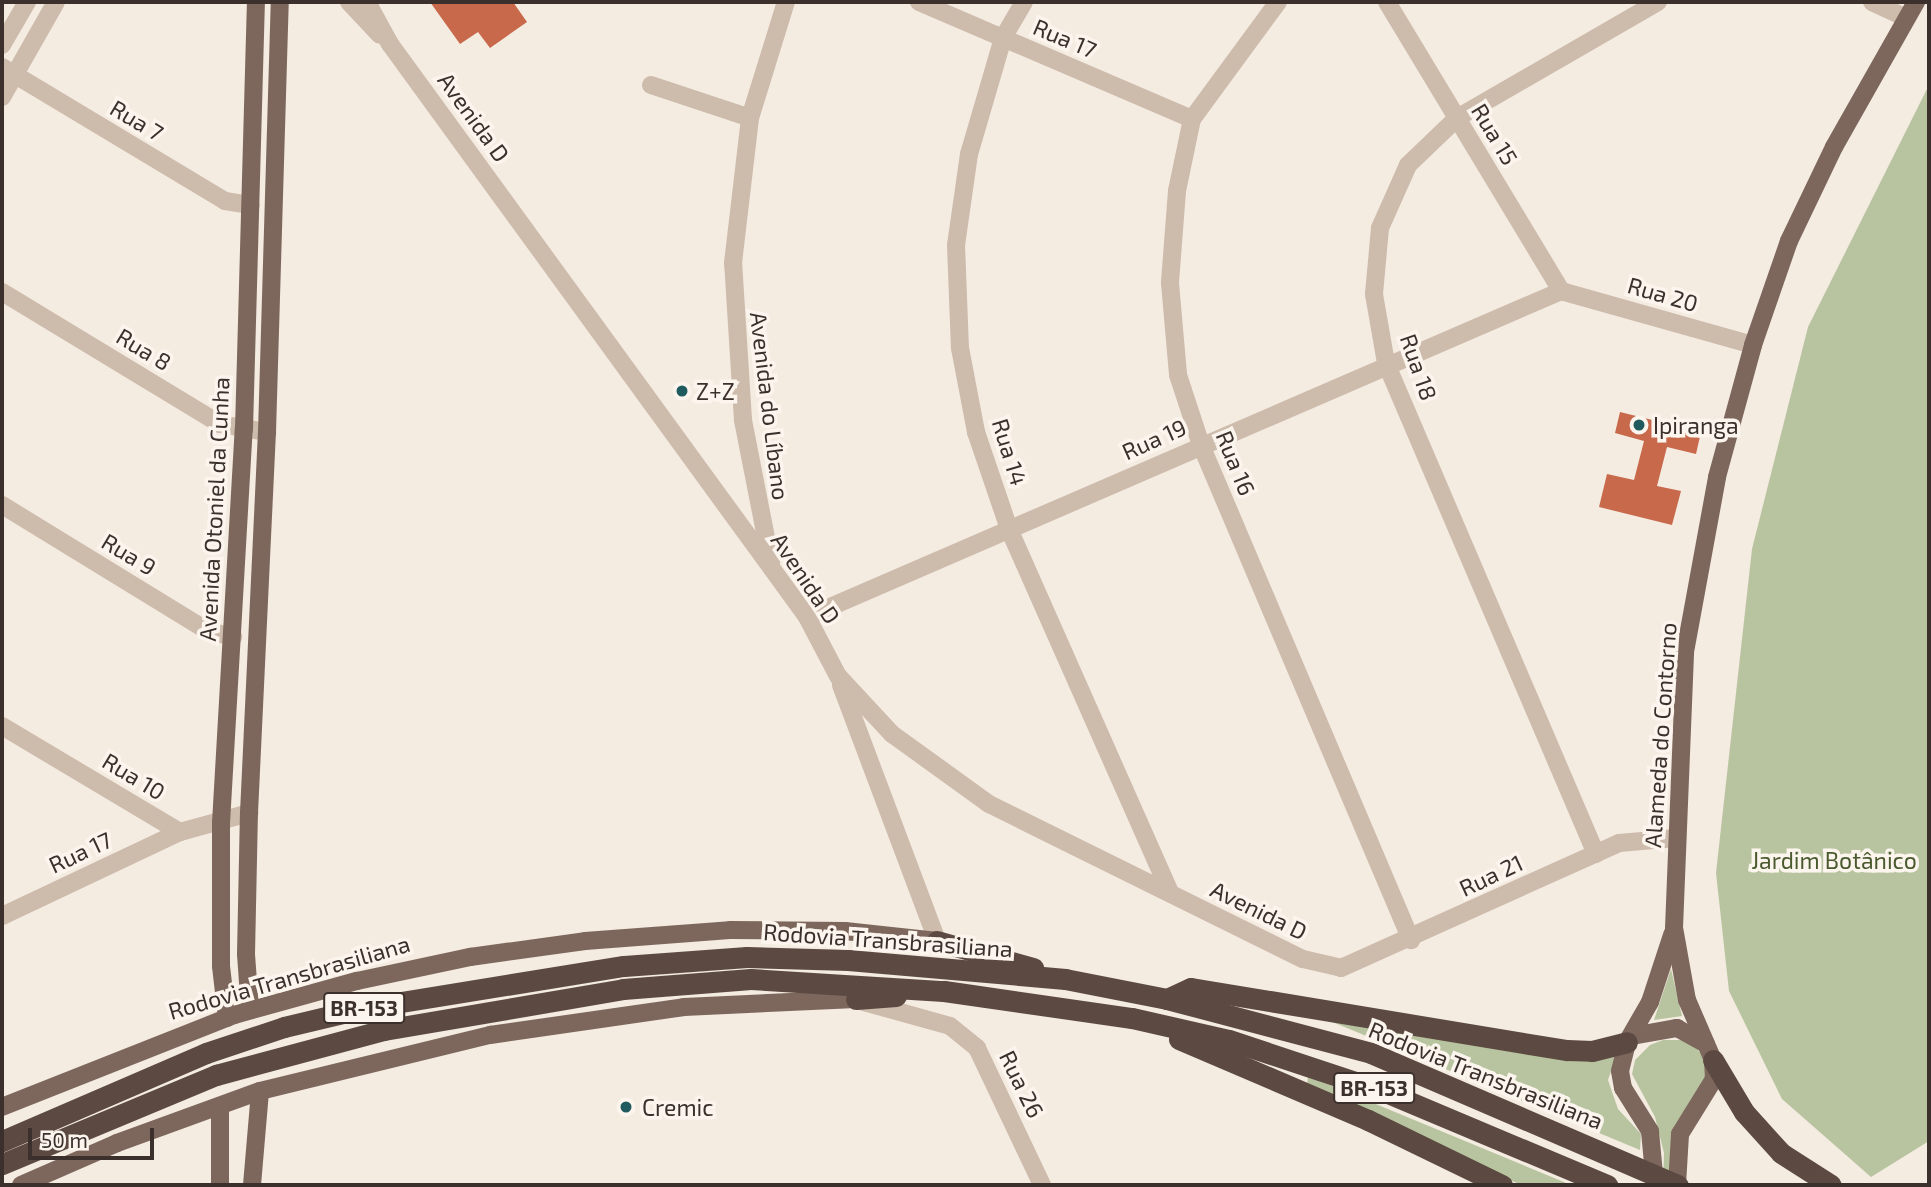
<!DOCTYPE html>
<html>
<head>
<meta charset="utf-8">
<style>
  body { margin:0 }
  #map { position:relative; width:1931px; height:1187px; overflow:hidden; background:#f4ebe1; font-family:"Exo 2",sans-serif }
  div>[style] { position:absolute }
  .green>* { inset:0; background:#b8c4a0 }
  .building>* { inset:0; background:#c8694b }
  .minor>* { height:18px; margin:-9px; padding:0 9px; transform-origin:9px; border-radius:9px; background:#cdbbac }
  .major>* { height:18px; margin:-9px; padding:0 9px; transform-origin:9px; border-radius:9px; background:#7d675c }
  .highway>* { height:21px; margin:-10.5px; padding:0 10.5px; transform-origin:10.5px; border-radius:10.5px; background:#5c4a42 }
  .dots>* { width:19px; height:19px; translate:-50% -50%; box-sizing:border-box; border:4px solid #fbf5ee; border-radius:50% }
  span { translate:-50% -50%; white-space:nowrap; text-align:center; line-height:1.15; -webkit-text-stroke:7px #fbf5ee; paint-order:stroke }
  .shield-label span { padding:2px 5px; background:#fbf5ee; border:2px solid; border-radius:5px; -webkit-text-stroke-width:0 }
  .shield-label { font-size:21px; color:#3b302b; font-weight:700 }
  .street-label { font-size:23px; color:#3b302b }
  .poi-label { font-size:23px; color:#3b302b }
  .left { translate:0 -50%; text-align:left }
  .park-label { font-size:23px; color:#4a5a2e }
  .frame { position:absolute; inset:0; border:4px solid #3b302b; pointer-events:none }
  .scale { position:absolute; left:28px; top:1128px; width:126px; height:32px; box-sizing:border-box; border:4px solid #3b302b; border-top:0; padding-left:9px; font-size:21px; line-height:24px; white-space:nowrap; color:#3b302b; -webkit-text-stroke:5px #fbf5ee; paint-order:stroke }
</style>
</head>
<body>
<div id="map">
  <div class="green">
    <div style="clip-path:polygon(1929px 85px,1929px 1141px,1871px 1177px,1782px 1099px,1729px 991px,1716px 873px,1752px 549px,1808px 327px)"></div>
    <div style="clip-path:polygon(1671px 969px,1682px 1016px,1654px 1020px)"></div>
    <div style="clip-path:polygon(1323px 1018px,1617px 1053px,1608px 1080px,1618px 1109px,1641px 1134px,1640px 1150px)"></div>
    <div style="clip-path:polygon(1663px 1040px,1684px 1040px,1695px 1046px,1705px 1059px,1708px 1073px,1674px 1132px,1667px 1185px,1663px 1185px,1664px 1153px,1655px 1117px,1632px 1074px,1635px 1060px,1650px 1045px)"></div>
    <div style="clip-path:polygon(1308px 1076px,1571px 1185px,1521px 1185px,1307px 1086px)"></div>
  </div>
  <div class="building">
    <div style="clip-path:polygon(430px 2px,513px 2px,527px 22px,490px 48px,478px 32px,460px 44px)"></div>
    <div style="clip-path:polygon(1620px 412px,1701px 432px,1696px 454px,1667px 447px,1657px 486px,1681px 491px,1672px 525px,1599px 507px,1607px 474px,1634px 480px,1644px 441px,1615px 433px)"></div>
  </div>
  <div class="minor">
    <div style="left:349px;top:2px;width:45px;rotate:46.8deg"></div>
    <div style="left:367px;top:2px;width:48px;rotate:61.3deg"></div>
    <div style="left:390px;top:44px;width:709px;rotate:53.95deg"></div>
    <div style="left:807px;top:617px;width:67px;rotate:62.3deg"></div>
    <div style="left:838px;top:676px;width:79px;rotate:47deg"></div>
    <div style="left:892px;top:734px;width:120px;rotate:35.8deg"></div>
    <div style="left:989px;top:804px;width:350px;rotate:26.3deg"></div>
    <div style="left:1303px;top:959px;width:39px;rotate:13deg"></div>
    <div style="left:1341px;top:968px;width:305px;rotate:-24.2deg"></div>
    <div style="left:1619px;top:843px;width:58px;rotate:-4.9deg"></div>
    <div style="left:919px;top:2px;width:297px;rotate:23.2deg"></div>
    <div style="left:1024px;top:2px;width:42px;rotate:120.3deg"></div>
    <div style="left:1003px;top:38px;width:121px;rotate:106.3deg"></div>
    <div style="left:969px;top:154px;width:92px;rotate:98.1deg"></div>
    <div style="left:956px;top:245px;width:103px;rotate:87.8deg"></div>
    <div style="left:960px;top:348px;width:86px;rotate:79.2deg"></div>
    <div style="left:976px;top:432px;width:102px;rotate:71.2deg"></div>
    <div style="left:1009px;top:529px;width:398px;rotate:66.1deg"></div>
    <div style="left:1278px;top:2px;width:145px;rotate:126.3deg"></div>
    <div style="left:1192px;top:119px;width:74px;rotate:101.8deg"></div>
    <div style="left:1177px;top:191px;width:92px;rotate:94.4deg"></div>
    <div style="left:1170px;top:283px;width:92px;rotate:85deg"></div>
    <div style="left:1178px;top:375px;width:74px;rotate:71.8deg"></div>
    <div style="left:1201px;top:445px;width:538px;rotate:67.01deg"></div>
    <div style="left:1387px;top:2px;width:337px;rotate:58.9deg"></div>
    <div style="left:1872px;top:2px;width:38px;rotate:25deg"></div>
    <div style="left:2px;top:45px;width:50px;rotate:-59.8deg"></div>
    <div style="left:2px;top:67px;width:260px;rotate:31deg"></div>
    <div style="left:225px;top:201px;width:26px;rotate:9deg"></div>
    <div style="left:651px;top:85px;width:104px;rotate:18.4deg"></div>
    <div style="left:2px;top:97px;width:109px;rotate:-60.4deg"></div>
    <div style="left:1561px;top:291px;width:199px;rotate:15.7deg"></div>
    <div style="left:2px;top:292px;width:255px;rotate:31.2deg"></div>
    <div style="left:220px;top:424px;width:48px;rotate:9.7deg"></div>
    <div style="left:2px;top:505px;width:241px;rotate:31.5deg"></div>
    <div style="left:208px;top:631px;width:26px;rotate:13deg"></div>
    <div style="left:771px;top:563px;width:146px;rotate:-101.1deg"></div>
    <div style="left:743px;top:420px;width:157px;rotate:-93.6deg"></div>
    <div style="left:733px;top:263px;width:146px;rotate:-83.3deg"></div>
    <div style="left:750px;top:118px;width:121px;rotate:-72.8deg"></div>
    <div style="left:807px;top:617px;width:821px;rotate:-23.38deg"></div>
    <div style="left:841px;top:685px;width:273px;rotate:69.4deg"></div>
    <div style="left:2px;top:726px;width:207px;rotate:30.8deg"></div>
    <div style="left:180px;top:832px;width:72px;rotate:-15.4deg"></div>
    <div style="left:1596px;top:854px;width:534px;rotate:-113.16deg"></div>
    <div style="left:1386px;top:363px;width:70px;rotate:-99.9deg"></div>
    <div style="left:1374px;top:294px;width:66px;rotate:-84.8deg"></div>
    <div style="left:1380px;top:228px;width:69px;rotate:-66deg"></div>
    <div style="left:1408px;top:165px;width:68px;rotate:-43.8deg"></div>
    <div style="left:1457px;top:118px;width:232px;rotate:-30deg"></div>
    <div style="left:2px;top:916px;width:197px;rotate:-25.3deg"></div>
    <div style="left:864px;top:1002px;width:89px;rotate:15.6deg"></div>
    <div style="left:950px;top:1026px;width:35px;rotate:39deg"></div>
    <div style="left:977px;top:1048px;width:152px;rotate:64.6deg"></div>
  </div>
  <div class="major">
    <div style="left:250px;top:1010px;width:56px;rotate:-94.1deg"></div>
    <div style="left:246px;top:954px;width:141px;rotate:-88.8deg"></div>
    <div style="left:249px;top:813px;width:381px;rotate:-87.3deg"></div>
    <div style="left:267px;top:432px;width:430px;rotate:-88.3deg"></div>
    <div style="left:227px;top:1018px;width:52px;rotate:-96.6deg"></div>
    <div style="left:221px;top:966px;width:143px;rotate:-90deg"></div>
    <div style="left:221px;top:823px;width:395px;rotate:-86.7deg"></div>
    <div style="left:244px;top:429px;width:427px;rotate:-88.4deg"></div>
    <div style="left:1632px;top:1036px;width:46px;rotate:-10.1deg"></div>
    <div style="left:1677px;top:1028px;width:33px;rotate:29deg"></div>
    <div style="left:2px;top:1107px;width:250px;rotate:-21.6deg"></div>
    <div style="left:234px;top:1015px;width:128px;rotate:-15.5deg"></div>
    <div style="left:357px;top:981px;width:116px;rotate:-12deg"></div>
    <div style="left:470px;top:957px;width:116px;rotate:-7.9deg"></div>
    <div style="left:585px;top:941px;width:145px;rotate:-4.3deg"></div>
    <div style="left:730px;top:930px;width:115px;rotate:0.5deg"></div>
    <div style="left:845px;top:931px;width:93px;rotate:6.2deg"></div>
    <div style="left:21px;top:1185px;width:105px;rotate:-23.6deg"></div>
    <div style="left:117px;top:1143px;width:152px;rotate:-20deg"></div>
    <div style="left:260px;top:1091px;width:237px;rotate:-13.7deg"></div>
    <div style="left:490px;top:1035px;width:196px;rotate:-8.2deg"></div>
    <div style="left:684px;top:1007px;width:172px;rotate:-2.7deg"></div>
    <div style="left:220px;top:1185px;width:79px;rotate:-90deg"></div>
    <div style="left:252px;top:1185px;width:94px;rotate:-85.1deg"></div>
    <div style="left:1655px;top:1185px;width:54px;rotate:-95.3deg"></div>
    <div style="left:1650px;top:1131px;width:51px;rotate:-122.1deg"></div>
    <div style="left:1623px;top:1088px;width:17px;rotate:-100deg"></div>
    <div style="left:1620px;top:1071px;width:30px;rotate:-76deg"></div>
    <div style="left:1627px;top:1042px;width:46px;rotate:-60.1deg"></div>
    <div style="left:1650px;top:1002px;width:71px;rotate:-71.8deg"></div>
    <div style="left:1677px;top:1185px;width:51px;rotate:-86.6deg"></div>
    <div style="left:1680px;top:1134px;width:65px;rotate:-58.3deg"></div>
    <div style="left:1714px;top:1079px;width:19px;rotate:-93deg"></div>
    <div style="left:1713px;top:1060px;width:65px;rotate:-113.4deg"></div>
    <div style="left:1687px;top:1000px;width:73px;rotate:-100.2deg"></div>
    <div style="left:1674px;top:928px;width:276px;rotate:-87.7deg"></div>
    <div style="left:1685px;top:652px;width:178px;rotate:-79.6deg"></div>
    <div style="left:1717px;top:477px;width:137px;rotate:-74.7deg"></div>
    <div style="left:1753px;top:345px;width:110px;rotate:-70.9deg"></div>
    <div style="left:1789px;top:241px;width:104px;rotate:-64.4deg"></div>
    <div style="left:1834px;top:147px;width:167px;rotate:-60.5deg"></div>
  </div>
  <div class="highway">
    <div style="left:937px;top:941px;width:100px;rotate:15.7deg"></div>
    <div style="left:856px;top:999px;width:40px;rotate:-4.3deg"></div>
    <div style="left:1167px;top:999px;width:26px;rotate:-25deg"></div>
    <div style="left:1191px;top:988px;width:381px;rotate:9.4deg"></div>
    <div style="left:1567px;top:1050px;width:25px;rotate:2deg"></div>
    <div style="left:1592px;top:1051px;width:36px;rotate:-14deg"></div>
    <div style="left:1179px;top:1039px;width:206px;rotate:23.2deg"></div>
    <div style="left:1368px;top:1120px;width:149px;rotate:25.9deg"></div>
    <div style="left:1713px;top:1060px;width:61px;rotate:59.2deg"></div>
    <div style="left:1744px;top:1112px;width:55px;rotate:47.9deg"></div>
    <div style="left:1781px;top:1153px;width:59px;rotate:32.6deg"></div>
    <div style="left:2px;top:1141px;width:222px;rotate:-23.3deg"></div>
    <div style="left:206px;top:1053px;width:82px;rotate:-18.4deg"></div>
    <div style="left:284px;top:1027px;width:82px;rotate:-13.4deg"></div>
    <div style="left:364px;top:1008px;width:263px;rotate:-9.2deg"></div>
    <div style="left:624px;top:966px;width:123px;rotate:-4.2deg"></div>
    <div style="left:747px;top:957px;width:101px;rotate:1.7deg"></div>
    <div style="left:848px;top:960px;width:218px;rotate:5deg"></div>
    <div style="left:1065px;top:979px;width:104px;rotate:11.1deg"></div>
    <div style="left:1167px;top:999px;width:211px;rotate:14.8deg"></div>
    <div style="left:1371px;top:1053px;width:334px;rotate:23.3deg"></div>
    <div style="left:2px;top:1164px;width:232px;rotate:-22.6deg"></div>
    <div style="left:216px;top:1075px;width:174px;rotate:-15deg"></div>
    <div style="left:384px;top:1030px;width:242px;rotate:-9.7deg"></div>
    <div style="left:623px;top:989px;width:128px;rotate:-4.5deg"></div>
    <div style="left:751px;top:979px;width:193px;rotate:3.6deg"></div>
    <div style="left:944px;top:991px;width:190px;rotate:8.2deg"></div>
    <div style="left:1132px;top:1018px;width:99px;rotate:12.8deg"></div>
    <div style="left:1229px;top:1040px;width:168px;rotate:18.4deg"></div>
    <div style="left:1388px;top:1093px;width:238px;rotate:22.8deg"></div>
  </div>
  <div class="dots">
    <div style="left:682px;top:391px;background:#1f5a5e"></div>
    <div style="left:1639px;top:425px;background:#1f5a5e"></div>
    <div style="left:626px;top:1107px;background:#1f5a5e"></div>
  </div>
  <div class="shield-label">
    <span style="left:364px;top:1008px">BR-153</span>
    <span style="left:1374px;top:1088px">BR-153</span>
  </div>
  <div class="street-label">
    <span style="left:1065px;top:38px;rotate:23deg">Rua 17</span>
    <span style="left:474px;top:117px;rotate:54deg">Avenida D</span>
    <span style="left:137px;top:120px;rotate:31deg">Rua 7</span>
    <span style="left:1495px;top:134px;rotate:59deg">Rua 15</span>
    <span style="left:1663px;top:294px;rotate:16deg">Rua 20</span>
    <span style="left:144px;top:349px;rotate:31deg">Rua 8</span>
    <span style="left:1419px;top:367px;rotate:71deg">Rua 18</span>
    <span style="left:770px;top:406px;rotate:83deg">Avenida do Líbano</span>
    <span style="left:1154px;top:439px;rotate:-24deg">Rua 19</span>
    <span style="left:1010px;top:452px;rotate:73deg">Rua 14</span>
    <span style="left:1236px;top:463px;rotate:68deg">Rua 16</span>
    <span style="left:214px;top:509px;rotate:-87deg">Avenida Otoniel da Cunha</span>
    <span style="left:129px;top:554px;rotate:31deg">Rua 9</span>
    <span style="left:806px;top:578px;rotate:56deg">Avenida D</span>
    <span style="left:1660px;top:735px;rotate:-86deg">Alameda do Contorno</span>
    <span style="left:134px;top:776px;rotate:31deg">Rua 10</span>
    <span style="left:80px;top:852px;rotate:-25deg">Rua 17</span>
    <span style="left:1491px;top:875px;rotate:-25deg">Rua 21</span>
    <span style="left:1259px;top:910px;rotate:26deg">Avenida D</span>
    <span style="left:888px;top:940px;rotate:4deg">Rodovia Transbrasiliana</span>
    <span style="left:289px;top:977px;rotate:-16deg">Rodovia Transbrasiliana</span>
    <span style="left:1486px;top:1075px;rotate:22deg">Rodovia Transbrasiliana</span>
    <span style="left:1022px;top:1084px;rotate:64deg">Rua 26</span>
  </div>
  <div class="poi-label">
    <span class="left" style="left:696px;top:391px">Z+Z</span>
    <span class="left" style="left:1653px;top:425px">Ipiranga</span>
    <span class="left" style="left:642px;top:1107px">Cremic</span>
  </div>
  <div class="park-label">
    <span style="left:1834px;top:860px">Jardim Botânico</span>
  </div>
  <div class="frame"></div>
  <div class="scale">50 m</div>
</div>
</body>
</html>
